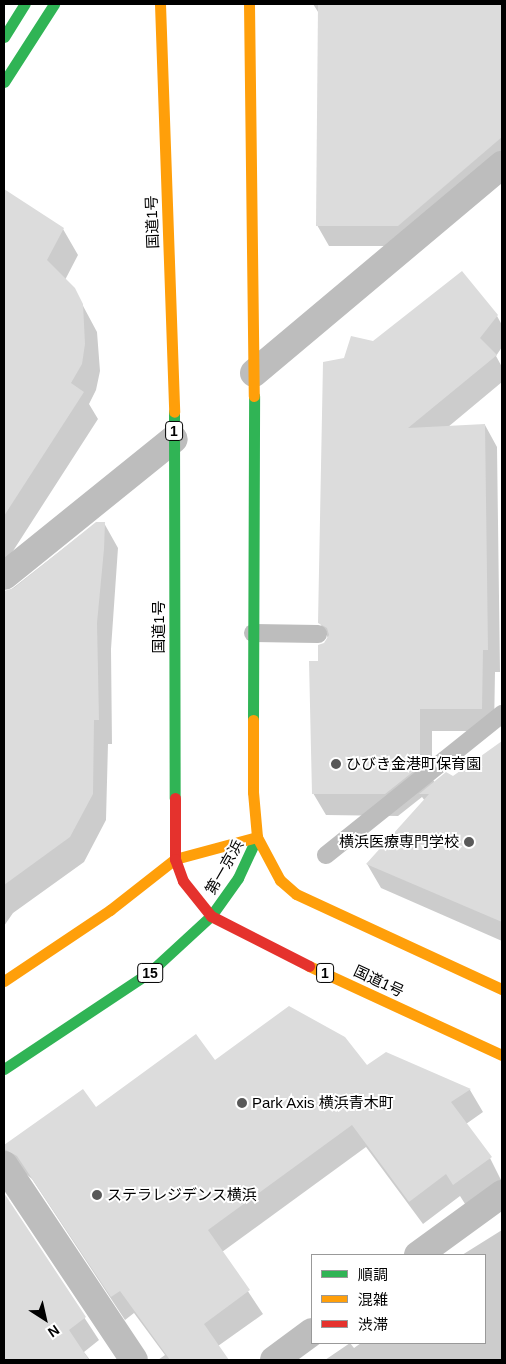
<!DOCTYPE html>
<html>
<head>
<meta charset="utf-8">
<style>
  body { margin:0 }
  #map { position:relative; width:506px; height:1364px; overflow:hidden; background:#fff; font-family:Arial,"Noto Sans JP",sans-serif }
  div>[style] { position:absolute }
  .shadow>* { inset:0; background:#0003 }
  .building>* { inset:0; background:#dcdcdc }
  .lane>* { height:18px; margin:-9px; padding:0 9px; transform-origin:9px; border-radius:9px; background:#bdbdbd }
  .street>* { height:28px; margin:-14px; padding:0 14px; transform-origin:14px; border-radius:14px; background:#bdbdbd }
  .fast>* { height:11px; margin:-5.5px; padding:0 5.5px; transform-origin:5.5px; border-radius:5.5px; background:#30b455 }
  .slow>* { height:11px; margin:-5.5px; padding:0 5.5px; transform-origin:5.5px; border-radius:5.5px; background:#ff9f0a }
  .jam>* { height:11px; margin:-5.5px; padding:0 5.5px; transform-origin:5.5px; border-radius:5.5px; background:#e5322d }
  .dots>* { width:14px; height:14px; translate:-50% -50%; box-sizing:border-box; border:2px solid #fff; border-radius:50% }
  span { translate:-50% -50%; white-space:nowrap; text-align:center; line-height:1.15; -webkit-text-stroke:4px #fff; paint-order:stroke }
  .shield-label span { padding:1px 4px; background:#fff; border:1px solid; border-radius:4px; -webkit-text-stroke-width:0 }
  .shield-label { font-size:14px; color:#000; font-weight:700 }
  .street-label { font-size:15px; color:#000 }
  .poi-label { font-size:15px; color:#000 }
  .left { translate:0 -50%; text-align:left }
  .right { translate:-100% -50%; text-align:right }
  .frame { position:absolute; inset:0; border:5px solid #000; pointer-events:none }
  .legend { position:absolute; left:311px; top:1254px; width:175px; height:90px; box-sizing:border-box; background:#fff; border:1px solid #999; margin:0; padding:6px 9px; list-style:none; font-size:15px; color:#000 }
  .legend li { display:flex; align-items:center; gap:10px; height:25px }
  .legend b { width:25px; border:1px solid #999 }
  .north { position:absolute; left:20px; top:1294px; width:50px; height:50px; -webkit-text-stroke:4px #fff; paint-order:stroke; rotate:145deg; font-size:14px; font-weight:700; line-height:20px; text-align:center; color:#000 }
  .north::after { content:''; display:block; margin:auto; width:18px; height:22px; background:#000; clip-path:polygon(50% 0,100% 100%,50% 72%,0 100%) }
</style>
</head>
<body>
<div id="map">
  <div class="shadow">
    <div style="clip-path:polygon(313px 4px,502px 4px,502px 168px,410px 246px,329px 246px,317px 225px,320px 15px)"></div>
    <div style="clip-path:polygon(7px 193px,63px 229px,78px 255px,65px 280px,74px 289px,97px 332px,100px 371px,96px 390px,89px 404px,98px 419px,4px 565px,4px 198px)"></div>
    <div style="clip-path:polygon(497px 316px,502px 325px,502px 347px,496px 356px,502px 367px,502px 382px,448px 427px,485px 425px,497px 447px,500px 672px,495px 672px,494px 731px,432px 731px,432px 778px,435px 783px,453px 777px,489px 752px,502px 775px,502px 941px,381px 888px,367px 864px,425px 801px,422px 797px,398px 816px,326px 815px,313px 793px,319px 662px,328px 638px,320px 623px,345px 359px,373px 342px)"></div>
    <div style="clip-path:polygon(96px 523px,104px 523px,118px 548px,111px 649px,112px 744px,108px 744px,106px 820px,84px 862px,13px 913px,4px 926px,4px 595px)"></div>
    <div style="clip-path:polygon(214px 1062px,367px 1066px,470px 1090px,483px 1112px,466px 1124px,490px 1158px,502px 1182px,467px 1207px,460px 1196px,423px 1224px,366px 1147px,222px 1252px,263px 1314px,218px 1346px,227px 1360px,158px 1360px,165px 1355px,134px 1313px,125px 1320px,32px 1179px,25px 1173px,4px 1180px,4px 1146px,82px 1091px,96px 1109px)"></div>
    <div style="clip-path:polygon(4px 1195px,99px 1340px,84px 1352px,90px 1360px,4px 1360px)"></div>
    <div style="clip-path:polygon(502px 1230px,502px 1360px,325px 1360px,350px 1343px,354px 1348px,361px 1343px,485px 1343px,485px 1255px,462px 1255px)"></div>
  </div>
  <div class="building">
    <div style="clip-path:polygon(318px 4px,502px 4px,502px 137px,398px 226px,316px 226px)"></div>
    <div style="clip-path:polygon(4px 189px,64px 228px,47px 260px,75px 288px,83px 304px,85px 344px,82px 364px,71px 383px,84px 392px,4px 516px)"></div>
    <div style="clip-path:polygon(462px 271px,498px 315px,480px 338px,497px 355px,408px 428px,485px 424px,488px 650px,483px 650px,482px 709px,420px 709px,420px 761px,424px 763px,385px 794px,312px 794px,309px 661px,318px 661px,318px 645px,324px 643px,329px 635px,327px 628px,318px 623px,323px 362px,344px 358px,351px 336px,373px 341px)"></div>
    <div style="clip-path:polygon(96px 522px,105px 522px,104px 549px,97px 623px,99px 720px,94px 720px,93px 794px,70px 837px,4px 885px,4px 591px,14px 588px)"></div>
    <div style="clip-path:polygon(502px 741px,502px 922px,366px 864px,429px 794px,419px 794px,446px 772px,453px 776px)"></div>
    <div style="clip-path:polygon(289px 1006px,345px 1037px,367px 1065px,386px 1052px,471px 1089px,451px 1102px,492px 1157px,453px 1185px,446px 1174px,409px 1202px,352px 1125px,208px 1230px,250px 1290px,204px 1324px,229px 1360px,170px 1360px,120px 1291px,111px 1297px,17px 1156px,4px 1149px,4px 1145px,83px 1089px,96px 1107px,196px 1034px,215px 1060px)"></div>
    <div style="clip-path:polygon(4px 1193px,86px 1317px,69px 1330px,89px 1360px,4px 1360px)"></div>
  </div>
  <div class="lane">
    <div style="left:253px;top:633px;width:65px;rotate:0.9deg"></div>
    <div style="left:326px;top:855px;width:226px;rotate:-38.7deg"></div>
  </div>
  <div class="street">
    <div style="left:254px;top:373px;width:324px;rotate:-40deg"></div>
    <div style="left:4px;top:576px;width:218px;rotate:-38.9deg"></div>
    <div style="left:4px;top:1165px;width:234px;rotate:56.3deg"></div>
    <div style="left:418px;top:1255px;width:104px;rotate:-36deg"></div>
    <div style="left:274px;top:1360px;width:47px;rotate:-36.4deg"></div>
  </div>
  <div class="fast">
    <div style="left:4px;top:37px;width:39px;rotate:-58deg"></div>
    <div style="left:4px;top:82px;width:93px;rotate:-57.3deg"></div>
    <div style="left:174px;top:412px;width:386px;rotate:89.9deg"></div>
    <div style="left:253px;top:720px;width:324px;rotate:-89.8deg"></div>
    <div style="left:4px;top:1069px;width:175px;rotate:-33.6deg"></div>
    <div style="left:150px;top:972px;width:83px;rotate:-42.6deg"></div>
    <div style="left:211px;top:916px;width:47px;rotate:-54.6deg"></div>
    <div style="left:238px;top:878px;width:45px;rotate:-65.1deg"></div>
  </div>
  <div class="slow">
    <div style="left:160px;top:4px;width:408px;rotate:88deg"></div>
    <div style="left:249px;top:4px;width:392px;rotate:89.3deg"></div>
    <div style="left:253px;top:720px;width:72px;rotate:90deg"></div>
    <div style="left:253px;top:792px;width:45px;rotate:84.9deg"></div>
    <div style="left:257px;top:837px;width:49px;rotate:61.9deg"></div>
    <div style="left:280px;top:880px;width:21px;rotate:41deg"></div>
    <div style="left:296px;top:894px;width:227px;rotate:24.8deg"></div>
    <div style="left:309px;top:966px;width:213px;rotate:24.8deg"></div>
    <div style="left:4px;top:981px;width:128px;rotate:-33.8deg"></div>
    <div style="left:110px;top:910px;width:83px;rotate:-38.1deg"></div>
    <div style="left:175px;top:859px;width:85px;rotate:-15deg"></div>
  </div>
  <div class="jam">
    <div style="left:175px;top:798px;width:61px;rotate:90deg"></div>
    <div style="left:175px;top:859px;width:23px;rotate:70deg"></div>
    <div style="left:183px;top:881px;width:45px;rotate:51.3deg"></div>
    <div style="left:211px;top:916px;width:110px;rotate:27deg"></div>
  </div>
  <div class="dots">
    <div style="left:336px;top:764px;background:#595959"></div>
    <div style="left:469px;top:842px;background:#595959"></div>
    <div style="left:242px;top:1103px;background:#595959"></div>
    <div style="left:97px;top:1195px;background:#595959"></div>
  </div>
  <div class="shield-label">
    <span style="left:174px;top:431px">1</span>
    <span style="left:150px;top:973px">15</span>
    <span style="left:325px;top:973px">1</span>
  </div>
  <div class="street-label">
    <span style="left:152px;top:222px;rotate:-92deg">国道1号</span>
    <span style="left:159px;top:627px;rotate:-90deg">国道1号</span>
    <span style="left:224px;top:867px;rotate:-60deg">第一京浜</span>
    <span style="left:379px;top:981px;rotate:25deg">国道1号</span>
  </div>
  <div class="poi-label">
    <span class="left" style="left:346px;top:764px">ひびき金港町保育園</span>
    <span class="right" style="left:459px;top:842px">横浜医療専門学校</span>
    <span class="left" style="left:252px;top:1103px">Park Axis 横浜青木町</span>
    <span class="left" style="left:107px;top:1195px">ステラレジデンス横浜</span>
  </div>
  <div class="frame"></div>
  <ul class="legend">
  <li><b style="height:6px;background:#30b455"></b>順調</li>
  <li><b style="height:6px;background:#ff9f0a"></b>混雑</li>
  <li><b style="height:6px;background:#e5322d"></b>渋滞</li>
  </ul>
  <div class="north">N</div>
</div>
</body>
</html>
